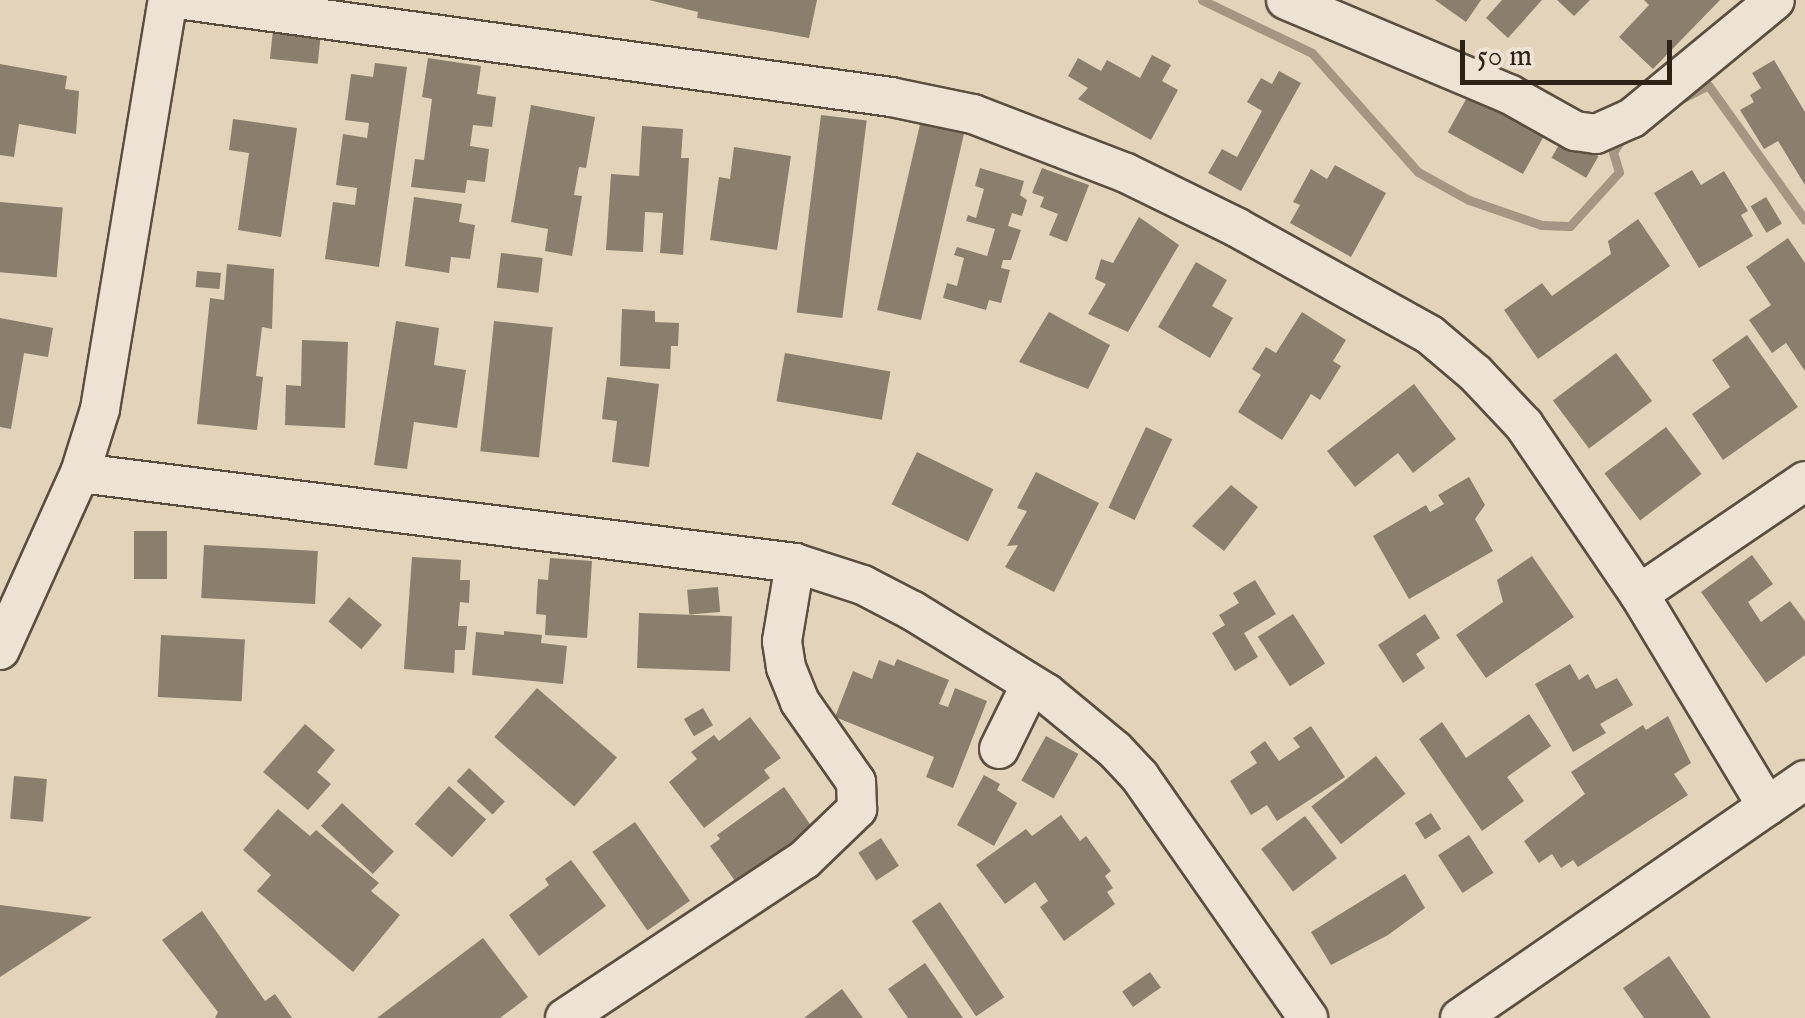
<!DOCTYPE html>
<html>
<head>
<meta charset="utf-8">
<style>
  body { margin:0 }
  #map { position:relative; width:1805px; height:1018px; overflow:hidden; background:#e3d3bb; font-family:"IM FELL English",serif }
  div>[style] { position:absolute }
  .stream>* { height:9px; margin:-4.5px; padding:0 4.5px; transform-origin:4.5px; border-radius:4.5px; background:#a59683 }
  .building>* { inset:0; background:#8c7e6c; transform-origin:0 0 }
  .roads { filter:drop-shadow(2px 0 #5b4e3f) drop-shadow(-2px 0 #5b4e3f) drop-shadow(0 2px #5b4e3f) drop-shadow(0 -2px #5b4e3f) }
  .minor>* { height:38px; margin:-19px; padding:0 19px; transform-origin:19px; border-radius:19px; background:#ede2d3 }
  span { translate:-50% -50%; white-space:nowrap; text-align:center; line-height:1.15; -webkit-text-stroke:9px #ede2d3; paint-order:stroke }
  .scale { position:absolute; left:1460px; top:40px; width:212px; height:45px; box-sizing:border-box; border:5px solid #2e2116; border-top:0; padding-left:12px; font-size:30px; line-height:35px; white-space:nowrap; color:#2e2116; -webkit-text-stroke:8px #ede2d3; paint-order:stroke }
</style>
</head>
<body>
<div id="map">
  <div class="stream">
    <div style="left:1202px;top:0;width:122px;rotate:25.7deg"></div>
    <div style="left:1312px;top:53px;width:159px;rotate:48.3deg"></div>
    <div style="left:1418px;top:172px;width:58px;rotate:28.8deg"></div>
    <div style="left:1469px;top:200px;width:76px;rotate:19.1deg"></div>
    <div style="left:1541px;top:225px;width:29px;rotate:2deg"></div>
    <div style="left:1570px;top:226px;width:73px;rotate:-47.8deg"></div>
    <div style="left:1619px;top:172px;width:21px;rotate:-107deg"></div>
    <div style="left:1613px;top:152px;width:18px;rotate:-56deg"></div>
    <div style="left:1681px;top:99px;width:30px;rotate:-27deg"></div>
    <div style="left:1708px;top:85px;width:166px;rotate:54.3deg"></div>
  </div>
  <div class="building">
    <div style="clip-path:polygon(649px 0,817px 0,809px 38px,697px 18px,698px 12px)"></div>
    <div style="clip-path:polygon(1435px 0,1481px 0,1466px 22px)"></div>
    <div style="clip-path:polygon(1502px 0,1542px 0,1508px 38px,1486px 18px)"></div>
    <div style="clip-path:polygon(1557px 0,1590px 0,1574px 16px)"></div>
    <div style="clip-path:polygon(1644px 0,1720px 0,1653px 69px,1619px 37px,1649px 5px)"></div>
    <div style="left:273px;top:30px;width:48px;height:29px;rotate:6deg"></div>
    <div style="clip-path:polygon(1152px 55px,1171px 65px,1162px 81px,1178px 90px,1151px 140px,1078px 99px,1088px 88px,1068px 76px,1078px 58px,1101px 71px,1107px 60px,1140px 78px)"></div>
    <div style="clip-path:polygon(428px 58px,481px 66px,477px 94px,496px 97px,492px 127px,473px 125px,470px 146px,489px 149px,485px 182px,467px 180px,465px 193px,411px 187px,415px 159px,424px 160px,432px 99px,422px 97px)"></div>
    <div style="clip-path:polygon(1774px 60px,1805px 112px,1805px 185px,1778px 141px,1764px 149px,1740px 110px,1754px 102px,1750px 95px,1761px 88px,1752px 73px)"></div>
    <div style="clip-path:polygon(375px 63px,407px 67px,379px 267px,325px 259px,333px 202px,355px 205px,357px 188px,336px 185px,343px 134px,367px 138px,369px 123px,345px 120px,351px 74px,373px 77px)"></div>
    <div style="clip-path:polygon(0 64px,67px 76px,65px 89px,79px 91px,76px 134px,19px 124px,14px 157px,0 155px)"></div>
    <div style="clip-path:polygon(1279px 71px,1301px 83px,1241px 191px,1208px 173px,1222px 149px,1237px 157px,1262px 111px,1247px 102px,1261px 78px,1272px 84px)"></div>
    <div style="left:1470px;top:92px;width:86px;height:46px;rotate:29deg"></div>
    <div style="clip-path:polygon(531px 105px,595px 117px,586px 168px,579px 167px,574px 195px,582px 196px,572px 256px,545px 251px,548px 229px,511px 222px)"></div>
    <div style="left:821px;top:115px;width:46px;height:199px;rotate:7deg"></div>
    <div style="clip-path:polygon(233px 119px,297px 128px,281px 237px,238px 230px,249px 153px,229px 150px)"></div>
    <div style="left:921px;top:120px;width:45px;height:195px;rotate:13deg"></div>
    <div style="clip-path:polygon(642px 126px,683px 129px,681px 158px,689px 158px,683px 255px,660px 253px,663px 213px,645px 212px,643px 252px,606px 250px,611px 174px,639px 176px)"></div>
    <div style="left:1564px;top:136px;width:40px;height:25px;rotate:30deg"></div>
    <div style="clip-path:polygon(734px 147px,791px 156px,777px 250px,710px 240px,719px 177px,730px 179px)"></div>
    <div style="clip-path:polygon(1335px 165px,1386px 193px,1351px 257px,1290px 223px,1300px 205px,1293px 202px,1311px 169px,1327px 179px)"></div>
    <div style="clip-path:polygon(980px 168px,1024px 181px,1020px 195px,1027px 200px,1022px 216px,1012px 213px,1008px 226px,1021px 230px,1011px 260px,1003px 260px,1001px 268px,1010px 270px,1001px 303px,989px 300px,986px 310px,943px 298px,947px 283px,957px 286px,964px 258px,954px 255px,957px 247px,987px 256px,995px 229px,966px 221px,968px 215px,976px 218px,984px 189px,975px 186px)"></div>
    <div style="clip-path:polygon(1042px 168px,1089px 185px,1067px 242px,1049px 235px,1058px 214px,1040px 207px,1044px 197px,1032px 193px)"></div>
    <div style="clip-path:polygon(1692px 170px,1701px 185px,1724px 171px,1748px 211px,1741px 215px,1753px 236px,1699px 268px,1654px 193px)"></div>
    <div style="clip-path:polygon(414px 197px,462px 204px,459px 222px,475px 225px,470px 259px,451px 257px,449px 273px,405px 266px)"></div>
    <div style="left:1766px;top:197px;width:31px;height:18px;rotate:59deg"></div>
    <div style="left:0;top:202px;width:63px;height:70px;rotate:5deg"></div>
    <div style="clip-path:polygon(1139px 217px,1179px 245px,1128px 332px,1088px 314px,1106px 284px,1095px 279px,1101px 259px,1113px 263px)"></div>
    <div style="clip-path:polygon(1638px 219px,1670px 266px,1538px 359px,1504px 310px,1542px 283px,1552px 296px,1611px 254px,1608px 241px)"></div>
    <div style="clip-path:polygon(1788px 238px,1805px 263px,1805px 371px,1786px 343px,1772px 353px,1749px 320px,1771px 305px,1746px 267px)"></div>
    <div style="left:501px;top:253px;width:42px;height:35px;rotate:7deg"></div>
    <div style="clip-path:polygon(1196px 262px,1227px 280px,1212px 306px,1233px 318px,1210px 358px,1158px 327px)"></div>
    <div style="clip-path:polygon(227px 264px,274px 269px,272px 329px,262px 327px,256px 376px,263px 377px,257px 430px,197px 424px,210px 298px,224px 300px)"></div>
    <div style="left:197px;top:271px;width:24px;height:16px;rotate:5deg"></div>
    <div style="clip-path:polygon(622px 309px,655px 311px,655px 322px,679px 323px,678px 346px,671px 346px,670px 369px,620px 366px)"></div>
    <div style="clip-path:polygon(1049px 312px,1110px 345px,1088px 389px,1019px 362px)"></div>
    <div style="clip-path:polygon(1302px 312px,1346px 340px,1333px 361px,1341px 366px,1320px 400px,1311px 394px,1282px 440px,1238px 412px,1261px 375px,1252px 369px,1266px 347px,1276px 353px)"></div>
    <div style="clip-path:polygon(0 318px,53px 328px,48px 357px,24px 353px,11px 429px,0 427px)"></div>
    <div style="clip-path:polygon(396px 321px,439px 328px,434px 365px,466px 370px,457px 428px,414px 422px,407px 469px,374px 465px)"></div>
    <div style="left:494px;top:321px;width:59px;height:131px;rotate:6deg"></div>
    <div style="clip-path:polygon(1747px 335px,1798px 407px,1723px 460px,1692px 414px,1730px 387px,1712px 360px)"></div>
    <div style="clip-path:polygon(302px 340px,348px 342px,345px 428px,285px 425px,286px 385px,301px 386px)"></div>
    <div style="left:785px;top:353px;width:107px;height:49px;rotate:10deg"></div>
    <div style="left:1616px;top:353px;width:60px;height:79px;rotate:53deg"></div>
    <div style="clip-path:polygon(607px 377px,659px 384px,649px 467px,612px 462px,617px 421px,602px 419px)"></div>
    <div style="clip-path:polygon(1414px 384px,1456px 439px,1413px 473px,1398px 453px,1355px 487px,1327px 451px)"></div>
    <div style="left:1146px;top:427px;width:29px;height:89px;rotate:25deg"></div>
    <div style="left:1666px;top:427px;width:59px;height:77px;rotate:53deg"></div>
    <div style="left:917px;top:452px;width:85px;height:58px;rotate:26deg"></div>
    <div style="clip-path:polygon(1036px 472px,1099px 503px,1054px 592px,1005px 567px,1018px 545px,1007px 546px,1027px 511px,1017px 508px)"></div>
    <div style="clip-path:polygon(1469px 477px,1485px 505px,1475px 519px,1493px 551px,1409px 599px,1373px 536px,1426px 505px,1430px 512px,1444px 504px,1438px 495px)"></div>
    <div style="clip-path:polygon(1231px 485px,1258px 507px,1224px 551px,1192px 526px)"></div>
    <div style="left:134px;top:531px;width:33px;height:48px"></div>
    <div style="left:204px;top:545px;width:114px;height:53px;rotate:3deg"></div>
    <div style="clip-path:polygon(1752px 555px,1773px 584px,1748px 602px,1761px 622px,1790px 601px,1805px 621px,1805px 655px,1766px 683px,1701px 592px)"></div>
    <div style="clip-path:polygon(1532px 556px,1574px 617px,1486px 678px,1456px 635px,1503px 602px,1497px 580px)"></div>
    <div style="clip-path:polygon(412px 557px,461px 560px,460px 580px,470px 580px,469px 603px,460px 602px,458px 626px,467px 626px,465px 650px,455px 650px,454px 673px,404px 669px)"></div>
    <div style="clip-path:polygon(550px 558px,592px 561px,587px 638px,545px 635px,546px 615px,536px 614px,538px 579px,548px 580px)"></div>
    <div style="clip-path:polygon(1255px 580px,1276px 614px,1244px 633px,1258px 657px,1235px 671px,1212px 633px,1225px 625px,1219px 615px,1239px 603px,1233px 593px)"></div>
    <div style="left:718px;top:587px;width:25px;height:31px;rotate:85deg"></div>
    <div style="left:349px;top:597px;width:43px;height:32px;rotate:40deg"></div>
    <div style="left:639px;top:613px;width:93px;height:55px;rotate:2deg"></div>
    <div style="left:1293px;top:614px;width:59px;height:42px;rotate:57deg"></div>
    <div style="clip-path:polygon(1425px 614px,1440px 638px,1416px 654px,1425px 668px,1403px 683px,1378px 645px)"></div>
    <div style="clip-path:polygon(504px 631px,542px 635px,541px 643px,567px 646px,563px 684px,472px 675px,476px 632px,504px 635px)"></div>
    <div style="left:161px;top:635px;width:84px;height:62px;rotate:3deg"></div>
    <div style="clip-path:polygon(897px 659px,949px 680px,939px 704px,948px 707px,955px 688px,987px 701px,953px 788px,926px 777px,934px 757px,835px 717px,853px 671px,872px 679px,879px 660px,894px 666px)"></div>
    <div style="clip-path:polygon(1570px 664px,1579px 680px,1588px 674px,1596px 689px,1617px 678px,1633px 705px,1600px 724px,1606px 733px,1573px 752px,1535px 684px)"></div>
    <div style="left:537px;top:688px;width:106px;height:65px;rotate:41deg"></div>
    <div style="left:703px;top:708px;width:20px;height:22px;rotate:60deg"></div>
    <div style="clip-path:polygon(1529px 714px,1551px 746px,1507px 777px,1524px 801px,1482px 831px,1419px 739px,1442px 722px,1466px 758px)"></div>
    <div style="clip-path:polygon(1668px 716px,1691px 763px,1674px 774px,1688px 795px,1578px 867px,1573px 860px,1561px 868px,1552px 854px,1539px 863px,1524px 841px,1585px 794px,1571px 772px,1643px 725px,1646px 730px)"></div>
    <div style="clip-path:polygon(750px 717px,781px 758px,764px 770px,770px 778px,704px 828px,669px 782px,697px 759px,691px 752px,714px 735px,719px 741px)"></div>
    <div style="clip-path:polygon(305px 724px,335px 750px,317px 772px,331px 784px,308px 810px,263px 772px)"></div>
    <div style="clip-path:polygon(1311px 726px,1345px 777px,1277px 821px,1267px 805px,1251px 815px,1230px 781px,1257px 763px,1250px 752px,1265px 741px,1279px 761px,1300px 747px,1293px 738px)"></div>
    <div style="left:1046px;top:736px;width:37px;height:51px;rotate:29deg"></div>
    <div style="left:1376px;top:756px;width:48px;height:82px;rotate:52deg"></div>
    <div style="left:469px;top:768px;width:49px;height:18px;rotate:43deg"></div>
    <div style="clip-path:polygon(984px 775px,1000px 784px,997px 790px,1017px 803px,994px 846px,957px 825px)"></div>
    <div style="left:14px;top:776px;width:33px;height:43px;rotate:5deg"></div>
    <div style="left:449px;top:786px;width:50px;height:51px;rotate:42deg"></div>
    <div style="clip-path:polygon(784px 787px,817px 834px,738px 885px,710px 846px,720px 839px,717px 835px)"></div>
    <div style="left:342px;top:803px;width:71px;height:31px;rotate:43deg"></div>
    <div style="clip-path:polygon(278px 809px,310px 836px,316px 830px,379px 883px,371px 891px,400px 915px,353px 972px,257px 891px,271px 875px,243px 850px)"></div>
    <div style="left:1431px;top:813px;width:19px;height:19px;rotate:58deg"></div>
    <div style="clip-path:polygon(1061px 815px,1080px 841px,1086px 836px,1111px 871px,1105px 876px,1113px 888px,1107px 892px,1115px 904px,1064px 941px,1040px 907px,1048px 901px,1035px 882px,1005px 904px,976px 865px,1026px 829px,1032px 836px)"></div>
    <div style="left:1305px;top:816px;width:53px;height:55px;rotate:53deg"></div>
    <div style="left:635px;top:822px;width:96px;height:52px;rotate:55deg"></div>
    <div style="left:1469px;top:835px;width:45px;height:37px;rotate:57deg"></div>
    <div style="left:881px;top:838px;width:33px;height:27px;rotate:57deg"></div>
    <div style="clip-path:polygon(571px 860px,606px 906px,539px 956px,509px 915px,549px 885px,545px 879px)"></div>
    <div style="clip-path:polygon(1405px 874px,1425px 908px,1388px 935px,1331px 965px,1311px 932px)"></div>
    <div style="left:940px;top:902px;width:115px;height:34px;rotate:56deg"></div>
    <div style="clip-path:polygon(0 905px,92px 917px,0 977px)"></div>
    <div style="clip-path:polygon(202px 911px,265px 1001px,275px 994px,292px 1018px,215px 1018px,218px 1012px,162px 940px)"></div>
    <div style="clip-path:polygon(483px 938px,528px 997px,500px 1018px,377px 1018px)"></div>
    <div style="clip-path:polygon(1669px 956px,1711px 1018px,1644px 1018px,1623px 988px)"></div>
    <div style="clip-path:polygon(925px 963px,963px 1018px,908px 1018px,888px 989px)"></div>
    <div style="left:1150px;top:972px;width:19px;height:34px;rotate:55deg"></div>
    <div style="clip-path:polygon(842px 989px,863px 1018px,804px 1018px)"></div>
  </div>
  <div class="roads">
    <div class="minor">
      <div style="left:185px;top:0;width:713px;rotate:7.82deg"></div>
      <div style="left:891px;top:97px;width:84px;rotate:11.7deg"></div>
      <div style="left:973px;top:114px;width:164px;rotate:21.1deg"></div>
      <div style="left:1126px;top:173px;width:123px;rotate:26.1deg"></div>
      <div style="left:1236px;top:227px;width:222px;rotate:29.1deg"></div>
      <div style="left:1430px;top:335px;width:60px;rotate:40.3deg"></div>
      <div style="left:1476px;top:374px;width:70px;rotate:46.7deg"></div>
      <div style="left:1524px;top:425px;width:204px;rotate:55.8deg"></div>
      <div style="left:1639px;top:594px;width:248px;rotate:58.9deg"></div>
      <div style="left:1286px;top:0;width:242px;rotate:22.9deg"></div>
      <div style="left:1509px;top:94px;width:76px;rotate:29.3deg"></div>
      <div style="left:1575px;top:131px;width:21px;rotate:8deg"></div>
      <div style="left:1596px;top:134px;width:39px;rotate:-24deg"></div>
      <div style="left:1632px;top:118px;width:185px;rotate:-39.5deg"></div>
      <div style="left:80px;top:473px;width:721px;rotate:7.17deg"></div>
      <div style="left:795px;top:563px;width:71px;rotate:17.9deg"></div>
      <div style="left:863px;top:585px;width:56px;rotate:27.5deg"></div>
      <div style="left:913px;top:611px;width:156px;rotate:31.7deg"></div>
      <div style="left:1046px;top:693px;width:89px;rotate:39.6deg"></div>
      <div style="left:1115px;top:750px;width:37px;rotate:47deg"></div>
      <div style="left:1140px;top:777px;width:294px;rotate:55.1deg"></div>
      <div style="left:1639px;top:594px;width:201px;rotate:-34.2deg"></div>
      <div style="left:0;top:650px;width:194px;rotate:-65.7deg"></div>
      <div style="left:80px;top:473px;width:67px;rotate:-72.6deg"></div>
      <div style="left:100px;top:409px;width:415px;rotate:-80.6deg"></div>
      <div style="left:999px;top:749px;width:72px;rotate:-63.8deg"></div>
      <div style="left:565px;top:1018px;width:287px;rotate:-33.5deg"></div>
      <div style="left:804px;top:860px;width:74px;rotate:-43.9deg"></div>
      <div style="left:857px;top:809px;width:27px;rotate:-92deg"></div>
      <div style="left:856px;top:782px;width:98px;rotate:-125deg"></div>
      <div style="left:800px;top:702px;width:38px;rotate:-112deg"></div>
      <div style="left:786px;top:667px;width:26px;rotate:-99deg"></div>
      <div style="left:782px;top:641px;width:79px;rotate:-80.5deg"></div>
      <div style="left:1460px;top:1018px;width:419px;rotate:-34.6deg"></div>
    </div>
  </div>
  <div class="scale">50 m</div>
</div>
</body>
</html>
